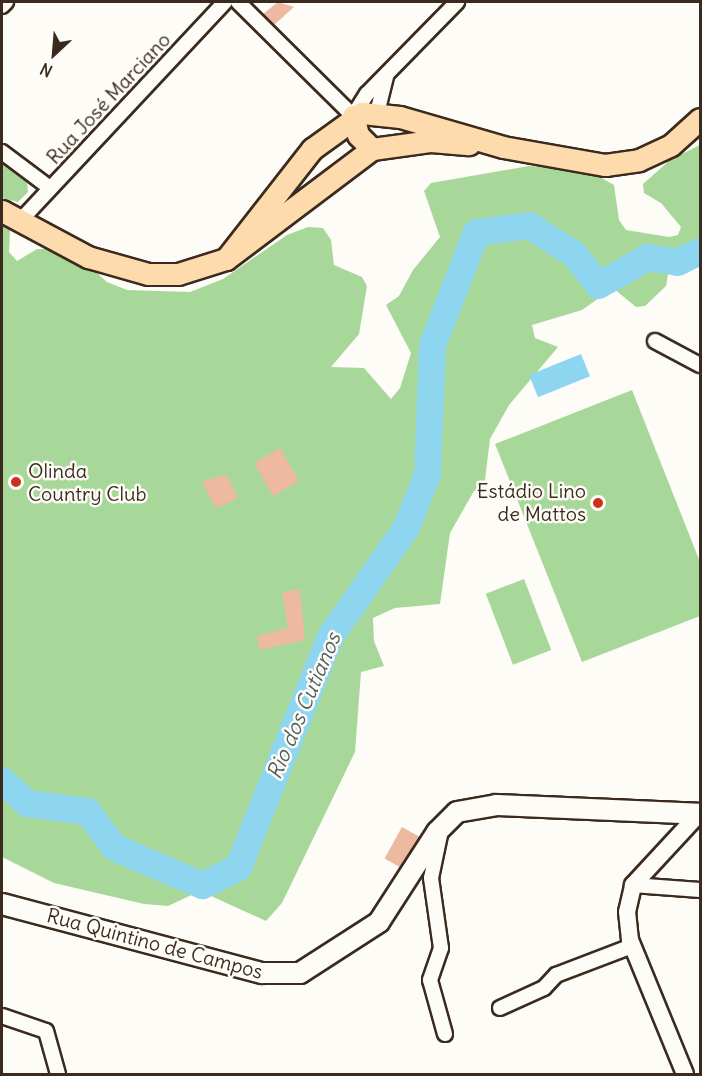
<!DOCTYPE html>
<html>
<head>
<meta charset="utf-8">
<style>
  body { margin:0 }
  #map { position:relative; width:702px; height:1076px; overflow:hidden; background:#fdfcf7; font-family:Delius,sans-serif }
  div>[style] { position:absolute }
  .green>* { inset:0; background:#a7d899; transform-origin:0 0 }
  .water>* { inset:0; background:#8ed5ef; transform-origin:0 0 }
  .river>* { height:27px; margin:-13.5px; padding:0 13.5px; transform-origin:13.5px; border-radius:13.5px; background:#8ed5ef }
  .building>* { inset:0; background:#eeb9a1; transform-origin:0 0 }
  .roads { filter:drop-shadow(2px 0 #3b2a1e) drop-shadow(-2px 0 #3b2a1e) drop-shadow(0 2px #3b2a1e) drop-shadow(0 -2px #3b2a1e) }
  .minor>* { height:14px; margin:-7px; padding:0 7px; transform-origin:7px; border-radius:7px; background:#fdfcf7 }
  .tertiary>* { height:16px; margin:-8px; padding:0 8px; transform-origin:8px; border-radius:8px; background:#fdfcf7 }
  .secondary>* { height:20px; margin:-10px; padding:0 10px; transform-origin:10px; border-radius:10px; background:#fdfcf7 }
  .primary>* { height:21px; margin:-10.5px; padding:0 10.5px; transform-origin:10.5px; border-radius:10.5px; background:#fedbac }
  .dots>* { width:16px; height:16px; translate:-50% -50%; box-sizing:border-box; border:3px solid #fdfcf7; border-radius:50% }
  span { translate:-50% -50%; white-space:nowrap; text-align:center; line-height:1.15; -webkit-text-stroke:5px #fdfcf7; paint-order:stroke }
  .street-label { font-size:20px; color:#3b2a1e }
  .poi-label { font-size:20px; color:#3b2a1e }
  .left { translate:0 -50%; text-align:left }
  .right { translate:-100% -50%; text-align:right }
  .water-label { font-size:21px; color:#545d5d; font-style:italic }
  .frame { position:absolute; inset:0; border:3px solid #3b2a1e; pointer-events:none }
  .north { position:absolute; left:24px; top:24px; width:60px; height:60px; -webkit-text-stroke:4px #fdfcf7; paint-order:stroke; rotate:206deg; font-size:16px; font-weight:700; line-height:24px; text-align:center; color:#3b2a1e }
  .north::after { content:''; display:block; margin:auto; width:21px; height:27px; background:#3b2a1e; clip-path:polygon(50% 0,100% 100%,50% 72%,0 100%) }
</style>
</head>
<body>
<div id="map">
  <div class="green">
    <div style="clip-path:polygon(700px 145px,700px 258px,682px 256px,670px 262px,666px 286px,645px 306px,636px 307px,613px 288px,582px 310px,532px 325px,535px 338px,558px 347px,509px 405px,490px 439px,484px 488px,474px 491px,450px 533px,440px 604px,395px 608px,373px 618px,374px 641px,384px 666px,361px 672px,355px 752px,282px 903px,266px 921px,200px 891px,168px 906px,144px 904px,54px 883px,2px 857px,2px 214px,10px 230px,9px 252px,17px 261px,37px 249px,52px 249px,79px 257px,107px 282px,127px 290px,190px 292px,223px 279px,287px 235px,308px 227px,323px 228px,331px 240px,334px 265px,362px 277px,367px 286px,359px 334px,331px 367px,364px 368px,391px 399px,400px 388px,411px 353px,386px 305px,399px 296px,413px 270px,440px 237px,424px 191px,431px 183px,529px 166px,589px 171px,614px 185px,619px 220px,626px 230px,669px 237px,678px 235px,681px 227px,661px 203px,644px 193px,643px 184px,670px 160px)"></div>
    <div style="clip-path:polygon(2px 164px,27px 183px,28px 192px,18px 202px,2px 198px)"></div>
    <div style="clip-path:polygon(632px 390px,700px 562px,700px 616px,582px 662px,495px 444px)"></div>
    <div style="left:524px;top:579px;width:76px;height:41px;rotate:69deg"></div>
  </div>
  <div class="water">
    <div style="left:581px;top:354px;width:24px;height:56px;rotate:68deg"></div>
  </div>
  <div class="river">
    <div style="left:2px;top:780px;width:34px;rotate:43deg"></div>
    <div style="left:27px;top:803px;width:61px;rotate:7.6deg"></div>
    <div style="left:87px;top:811px;width:45px;rotate:53.1deg"></div>
    <div style="left:114px;top:847px;width:96px;rotate:23.4deg"></div>
    <div style="left:202px;top:885px;width:40px;rotate:-26.6deg"></div>
    <div style="left:238px;top:867px;width:249px;rotate:-68.3deg"></div>
    <div style="left:330px;top:636px;width:133px;rotate:-55.1deg"></div>
    <div style="left:406px;top:527px;width:57px;rotate:-68.4deg"></div>
    <div style="left:427px;top:474px;width:129px;rotate:-87.8deg"></div>
    <div style="left:432px;top:345px;width:121px;rotate:-68.7deg"></div>
    <div style="left:476px;top:232px;width:53px;rotate:-7.5deg"></div>
    <div style="left:529px;top:225px;width:54px;rotate:32.8deg"></div>
    <div style="left:574px;top:254px;width:39px;rotate:52deg"></div>
    <div style="left:598px;top:285px;width:56px;rotate:-29.7deg"></div>
    <div style="left:647px;top:257px;width:30px;rotate:9deg"></div>
    <div style="left:677px;top:262px;width:25px;rotate:-26deg"></div>
  </div>
  <div class="building">
    <div style="clip-path:polygon(278px 2px,294px 7px,274px 25px,263px 14px)"></div>
    <div style="left:280px;top:448px;width:38px;height:30px;rotate:60deg"></div>
    <div style="clip-path:polygon(226px 474px,238px 498px,216px 508px,202px 482px)"></div>
    <div style="clip-path:polygon(300px 589px,305px 640px,259px 650px,257px 636px,288px 628px,282px 592px)"></div>
    <div style="left:402px;top:827px;width:21px;height:36px;rotate:29deg"></div>
  </div>
  <div class="roads">
    <div class="minor">
      <div style="left:238px;top:2px;width:162px;rotate:44.7deg"></div>
      <div style="left:353px;top:116px;width:26px;rotate:-58deg"></div>
      <div style="left:367px;top:94px;width:129px;rotate:-45.6deg"></div>
      <div style="left:2px;top:6px;width:6px;rotate:-45deg"></div>
      <div style="left:377px;top:113px;width:38px;rotate:-76deg"></div>
      <div style="left:2px;top:152px;width:60px;rotate:36.9deg"></div>
      <div style="left:19px;top:222px;width:301px;rotate:-46.9deg"></div>
      <div style="left:655px;top:341px;width:51px;rotate:28.1deg"></div>
      <div style="left:440px;top:835px;width:44px;rotate:101.8deg"></div>
      <div style="left:431px;top:878px;width:71px;rotate:81.9deg"></div>
      <div style="left:441px;top:948px;width:34px;rotate:109deg"></div>
      <div style="left:430px;top:980px;width:56px;rotate:74.5deg"></div>
      <div style="left:633px;top:885px;width:67px;rotate:4.3deg"></div>
      <div style="left:500px;top:1008px;width:48px;rotate:-24.4deg"></div>
      <div style="left:544px;top:988px;width:18px;rotate:-47deg"></div>
      <div style="left:556px;top:975px;width:81px;rotate:-20.9deg"></div>
      <div style="left:2px;top:1016px;width:46px;rotate:18.8deg"></div>
      <div style="left:46px;top:1031px;width:45px;rotate:74.4deg"></div>
    </div>
    <div class="tertiary">
      <div style="left:685px;top:1074px;width:145px;rotate:-112.3deg"></div>
      <div style="left:630px;top:940px;width:28px;rotate:-96deg"></div>
      <div style="left:627px;top:912px;width:28px;rotate:-77deg"></div>
      <div style="left:633px;top:885px;width:94px;rotate:-47.2deg"></div>
    </div>
    <div class="secondary">
      <div style="left:2px;top:904px;width:269px;rotate:14.9deg"></div>
      <div style="left:262px;top:973px;width:38px"></div>
      <div style="left:300px;top:973px;width:94px;rotate:-32.8deg"></div>
      <div style="left:379px;top:922px;width:107px;rotate:-57.2deg"></div>
      <div style="left:437px;top:832px;width:28px;rotate:-45deg"></div>
      <div style="left:457px;top:812px;width:40px;rotate:-10deg"></div>
      <div style="left:496px;top:805px;width:204px;rotate:2.5deg"></div>
    </div>
    <div class="primary">
      <div style="left:353px;top:116px;width:20px;rotate:75deg"></div>
      <div style="left:358px;top:135px;width:20px;rotate:45deg"></div>
      <div style="left:2px;top:211px;width:98px;rotate:28.1deg"></div>
      <div style="left:88px;top:257px;width:62px;rotate:15.8deg"></div>
      <div style="left:148px;top:274px;width:30px"></div>
      <div style="left:178px;top:274px;width:50px;rotate:-17.4deg"></div>
      <div style="left:226px;top:259px;width:183px;rotate:-37deg"></div>
      <div style="left:372px;top:149px;width:60px;rotate:-7.7deg"></div>
      <div style="left:431px;top:141px;width:38px;rotate:5deg"></div>
      <div style="left:226px;top:259px;width:140px;rotate:-52deg"></div>
      <div style="left:312px;top:149px;width:62px;rotate:-35.8deg"></div>
      <div style="left:362px;top:113px;width:38px;rotate:6deg"></div>
      <div style="left:400px;top:117px;width:107px;rotate:16.2deg"></div>
      <div style="left:503px;top:147px;width:104px;rotate:10deg"></div>
      <div style="left:605px;top:165px;width:34px;rotate:-8deg"></div>
      <div style="left:639px;top:160px;width:35px;rotate:-25deg"></div>
      <div style="left:671px;top:145px;width:39px;rotate:-42deg"></div>
    </div>
  </div>
  <div class="dots">
    <div style="left:16px;top:482px;background:#c8321e"></div>
    <div style="left:598px;top:503px;background:#c8321e"></div>
  </div>
  <div class="street-label">
    <span style="left:108px;top:98px;rotate:-47deg">Rua José Marciano</span>
    <span style="left:155px;top:943px;rotate:15deg">Rua Quintino de Campos</span>
  </div>
  <div class="poi-label">
    <span class="left" style="left:28px;top:482px">Olinda<br>Country Club</span>
    <span class="right" style="left:586px;top:502px">Estádio Lino<br>de Mattos</span>
  </div>
  <div class="water-label">
    <span style="left:304px;top:706px;rotate:-67deg">Rio dos Cutianos</span>
  </div>
  <div class="frame"></div>
  <div class="north">N</div>
</div>
</body>
</html>
